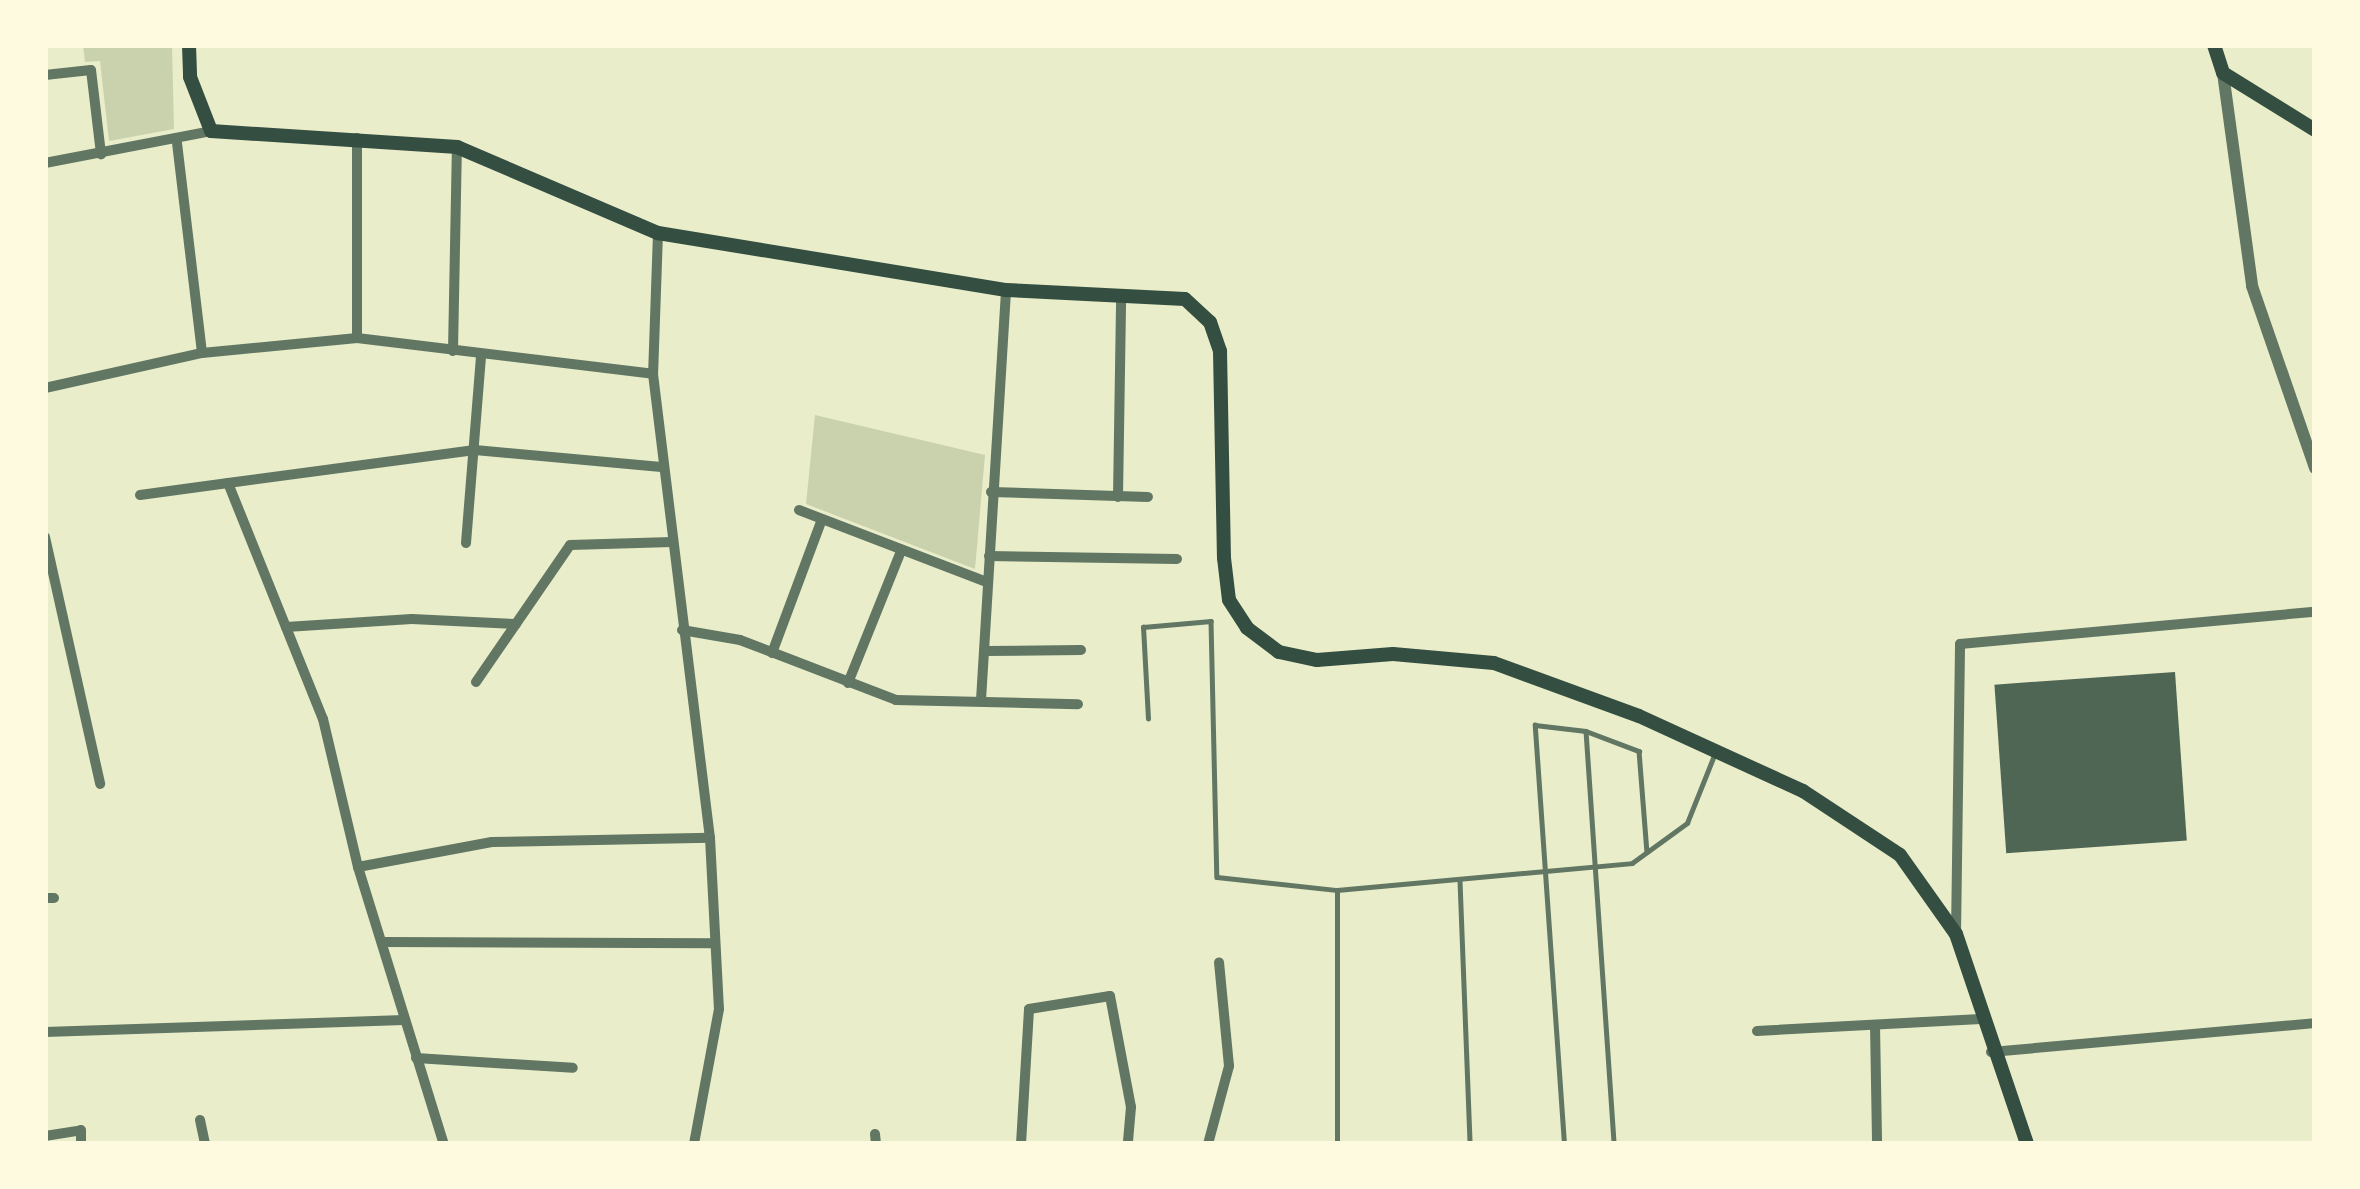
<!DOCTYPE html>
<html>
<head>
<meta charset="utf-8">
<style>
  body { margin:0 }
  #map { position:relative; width:2360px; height:1189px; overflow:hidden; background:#e9edc9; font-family:Karla,sans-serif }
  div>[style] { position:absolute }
  .green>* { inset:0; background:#cad2ad }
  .building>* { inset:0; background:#4f6655; transform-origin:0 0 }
  .service>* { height:4.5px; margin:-2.25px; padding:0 2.25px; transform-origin:2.25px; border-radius:2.25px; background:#617663 }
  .minor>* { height:10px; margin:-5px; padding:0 5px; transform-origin:5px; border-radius:5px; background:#617663 }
  .tertiary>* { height:12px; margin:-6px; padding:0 6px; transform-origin:6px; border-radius:6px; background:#617663 }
  .secondary>* { height:14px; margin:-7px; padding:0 7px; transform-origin:7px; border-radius:7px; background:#344e41 }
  span { translate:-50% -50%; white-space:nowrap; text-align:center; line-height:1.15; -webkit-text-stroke:12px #fefae0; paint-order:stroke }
  .frame { position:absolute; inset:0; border:48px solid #fefae0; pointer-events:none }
</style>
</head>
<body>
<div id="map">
  <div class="green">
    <div style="clip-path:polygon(83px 45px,172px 45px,174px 129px,109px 141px,100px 61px,85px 62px)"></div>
    <div style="clip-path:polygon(815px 415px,985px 455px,975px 569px,806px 504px)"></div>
  </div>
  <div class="building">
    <div style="left:2175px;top:672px;width:169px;height:181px;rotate:86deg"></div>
  </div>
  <div class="service">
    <div style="left:1148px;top:719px;width:92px;rotate:-93.1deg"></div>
    <div style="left:1143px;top:627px;width:68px;rotate:-5deg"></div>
    <div style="left:1211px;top:621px;width:256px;rotate:88.7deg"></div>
    <div style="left:1217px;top:877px;width:121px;rotate:6.2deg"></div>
    <div style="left:1337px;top:890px;width:296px;rotate:-5.2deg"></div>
    <div style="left:1632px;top:863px;width:68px;rotate:-36deg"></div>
    <div style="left:1687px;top:823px;width:75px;rotate:-68.2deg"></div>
    <div style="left:1586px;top:731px;width:414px;rotate:86.1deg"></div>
    <div style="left:1460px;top:881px;width:263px;rotate:87.8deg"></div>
    <div style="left:1337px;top:1144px;width:252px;rotate:-90deg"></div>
    <div style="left:1564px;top:1144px;width:420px;rotate:-94deg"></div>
    <div style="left:1535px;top:725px;width:51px;rotate:6.7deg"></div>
    <div style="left:1586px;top:731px;width:57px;rotate:20.7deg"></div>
    <div style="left:1639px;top:751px;width:101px;rotate:85.5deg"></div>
  </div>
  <div class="minor">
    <div style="left:45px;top:75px;width:46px;rotate:-6.2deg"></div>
    <div style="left:91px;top:70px;width:85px;rotate:83.2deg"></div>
    <div style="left:357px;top:138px;width:200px;rotate:90deg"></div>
    <div style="left:177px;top:143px;width:211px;rotate:83.2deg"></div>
    <div style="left:45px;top:163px;width:169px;rotate:-10.9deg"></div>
    <div style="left:658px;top:233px;width:141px;rotate:92deg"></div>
    <div style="left:653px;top:374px;width:467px;rotate:83deg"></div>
    <div style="left:710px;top:838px;width:171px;rotate:87deg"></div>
    <div style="left:719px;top:1009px;width:137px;rotate:100.5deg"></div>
    <div style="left:453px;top:351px;width:204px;rotate:-88.9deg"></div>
    <div style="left:45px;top:388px;width:161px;rotate:-12.6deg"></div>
    <div style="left:202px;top:353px;width:156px;rotate:-5.5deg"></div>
    <div style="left:357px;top:338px;width:298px;rotate:6.9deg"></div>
    <div style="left:228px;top:483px;width:249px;rotate:-7.6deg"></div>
    <div style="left:475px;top:450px;width:187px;rotate:5.2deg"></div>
    <div style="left:991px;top:492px;width:157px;rotate:1.8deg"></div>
    <div style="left:140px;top:495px;width:89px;rotate:-7.8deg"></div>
    <div style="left:228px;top:483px;width:254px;rotate:68.1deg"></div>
    <div style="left:323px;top:719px;width:152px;rotate:76.7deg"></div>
    <div style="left:358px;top:867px;width:290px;rotate:72.8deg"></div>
    <div style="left:1118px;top:497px;width:202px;rotate:-89.1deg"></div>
    <div style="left:799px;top:510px;width:201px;rotate:21deg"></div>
    <div style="left:45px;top:537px;width:253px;rotate:77.4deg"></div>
    <div style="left:466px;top:543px;width:189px;rotate:-85.4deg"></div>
    <div style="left:989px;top:556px;width:188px;rotate:0.9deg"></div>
    <div style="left:286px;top:627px;width:126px;rotate:-3.6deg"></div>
    <div style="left:412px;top:619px;width:104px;rotate:2.8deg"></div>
    <div style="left:682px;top:630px;width:59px;rotate:9.8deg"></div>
    <div style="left:740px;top:640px;width:167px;rotate:21deg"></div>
    <div style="left:896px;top:700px;width:182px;rotate:1.3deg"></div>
    <div style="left:984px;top:651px;width:97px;rotate:-0.6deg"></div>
    <div style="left:772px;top:653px;width:140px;rotate:-69.5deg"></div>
    <div style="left:476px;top:682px;width:166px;rotate:-55.5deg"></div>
    <div style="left:570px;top:545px;width:102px;rotate:-1.7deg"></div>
    <div style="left:848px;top:683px;width:142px;rotate:-68.1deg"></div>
    <div style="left:981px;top:700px;width:411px;rotate:-86.5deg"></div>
    <div style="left:358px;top:867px;width:136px;rotate:-10.6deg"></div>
    <div style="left:492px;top:842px;width:218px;rotate:-1.1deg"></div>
    <div style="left:45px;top:898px;width:9px"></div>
    <div style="left:1956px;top:934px;width:290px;rotate:-89.2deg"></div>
    <div style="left:1960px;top:644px;width:356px;rotate:-5.2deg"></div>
    <div style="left:382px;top:942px;width:333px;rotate:0.2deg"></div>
    <div style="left:1875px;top:1025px;width:119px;rotate:89deg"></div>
    <div style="left:1757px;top:1031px;width:224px;rotate:-3.1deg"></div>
    <div style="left:45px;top:1032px;width:359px;rotate:-1.9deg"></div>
    <div style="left:1991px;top:1052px;width:325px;rotate:-5.1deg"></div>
    <div style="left:416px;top:1058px;width:157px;rotate:3.6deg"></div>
    <div style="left:200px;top:1120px;width:25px;rotate:78deg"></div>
    <div style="left:875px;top:1134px;width:10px;rotate:84deg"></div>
    <div style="left:45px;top:1136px;width:36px;rotate:-9deg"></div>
    <div style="left:81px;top:1130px;width:14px;rotate:90deg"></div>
    <div style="left:1021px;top:1144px;width:135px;rotate:-86.6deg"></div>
    <div style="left:1029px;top:1009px;width:82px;rotate:-9.1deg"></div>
    <div style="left:1110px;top:996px;width:113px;rotate:79.3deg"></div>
    <div style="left:1131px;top:1107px;width:37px;rotate:95deg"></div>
    <div style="left:1208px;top:1144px;width:81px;rotate:-74.9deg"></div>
    <div style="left:1229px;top:1066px;width:104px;rotate:-95.5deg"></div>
  </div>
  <div class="tertiary">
    <div style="left:2223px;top:73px;width:215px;rotate:82.2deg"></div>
    <div style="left:2252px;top:286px;width:193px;rotate:70.9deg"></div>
  </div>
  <div class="secondary">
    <div style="left:189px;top:45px;width:32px;rotate:88deg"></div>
    <div style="left:190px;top:77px;width:58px;rotate:68.7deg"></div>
    <div style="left:211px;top:131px;width:247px;rotate:3.7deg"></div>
    <div style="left:457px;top:147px;width:219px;rotate:23.2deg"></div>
    <div style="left:658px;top:233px;width:353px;rotate:9.3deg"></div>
    <div style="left:1006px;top:290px;width:179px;rotate:2.9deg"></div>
    <div style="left:1185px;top:299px;width:34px;rotate:43deg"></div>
    <div style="left:1210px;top:322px;width:31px;rotate:71deg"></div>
    <div style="left:1220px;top:351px;width:207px;rotate:88.9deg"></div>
    <div style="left:1224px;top:558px;width:42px;rotate:83.2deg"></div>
    <div style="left:1229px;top:600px;width:33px;rotate:57deg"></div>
    <div style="left:1247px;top:628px;width:40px;rotate:37deg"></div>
    <div style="left:1279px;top:652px;width:39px;rotate:12deg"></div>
    <div style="left:1317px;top:660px;width:76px;rotate:-4.5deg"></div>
    <div style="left:1393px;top:654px;width:101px;rotate:5.1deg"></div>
    <div style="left:1494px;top:663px;width:154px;rotate:20.1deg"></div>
    <div style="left:1639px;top:716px;width:180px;rotate:24.6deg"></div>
    <div style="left:1803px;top:791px;width:116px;rotate:33.4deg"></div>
    <div style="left:1900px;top:855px;width:97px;rotate:54.7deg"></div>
    <div style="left:1956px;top:934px;width:222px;rotate:71.3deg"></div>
    <div style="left:2214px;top:45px;width:29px;rotate:72deg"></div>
    <div style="left:2223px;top:73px;width:108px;rotate:31.8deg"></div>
  </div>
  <div class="frame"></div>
</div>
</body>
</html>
